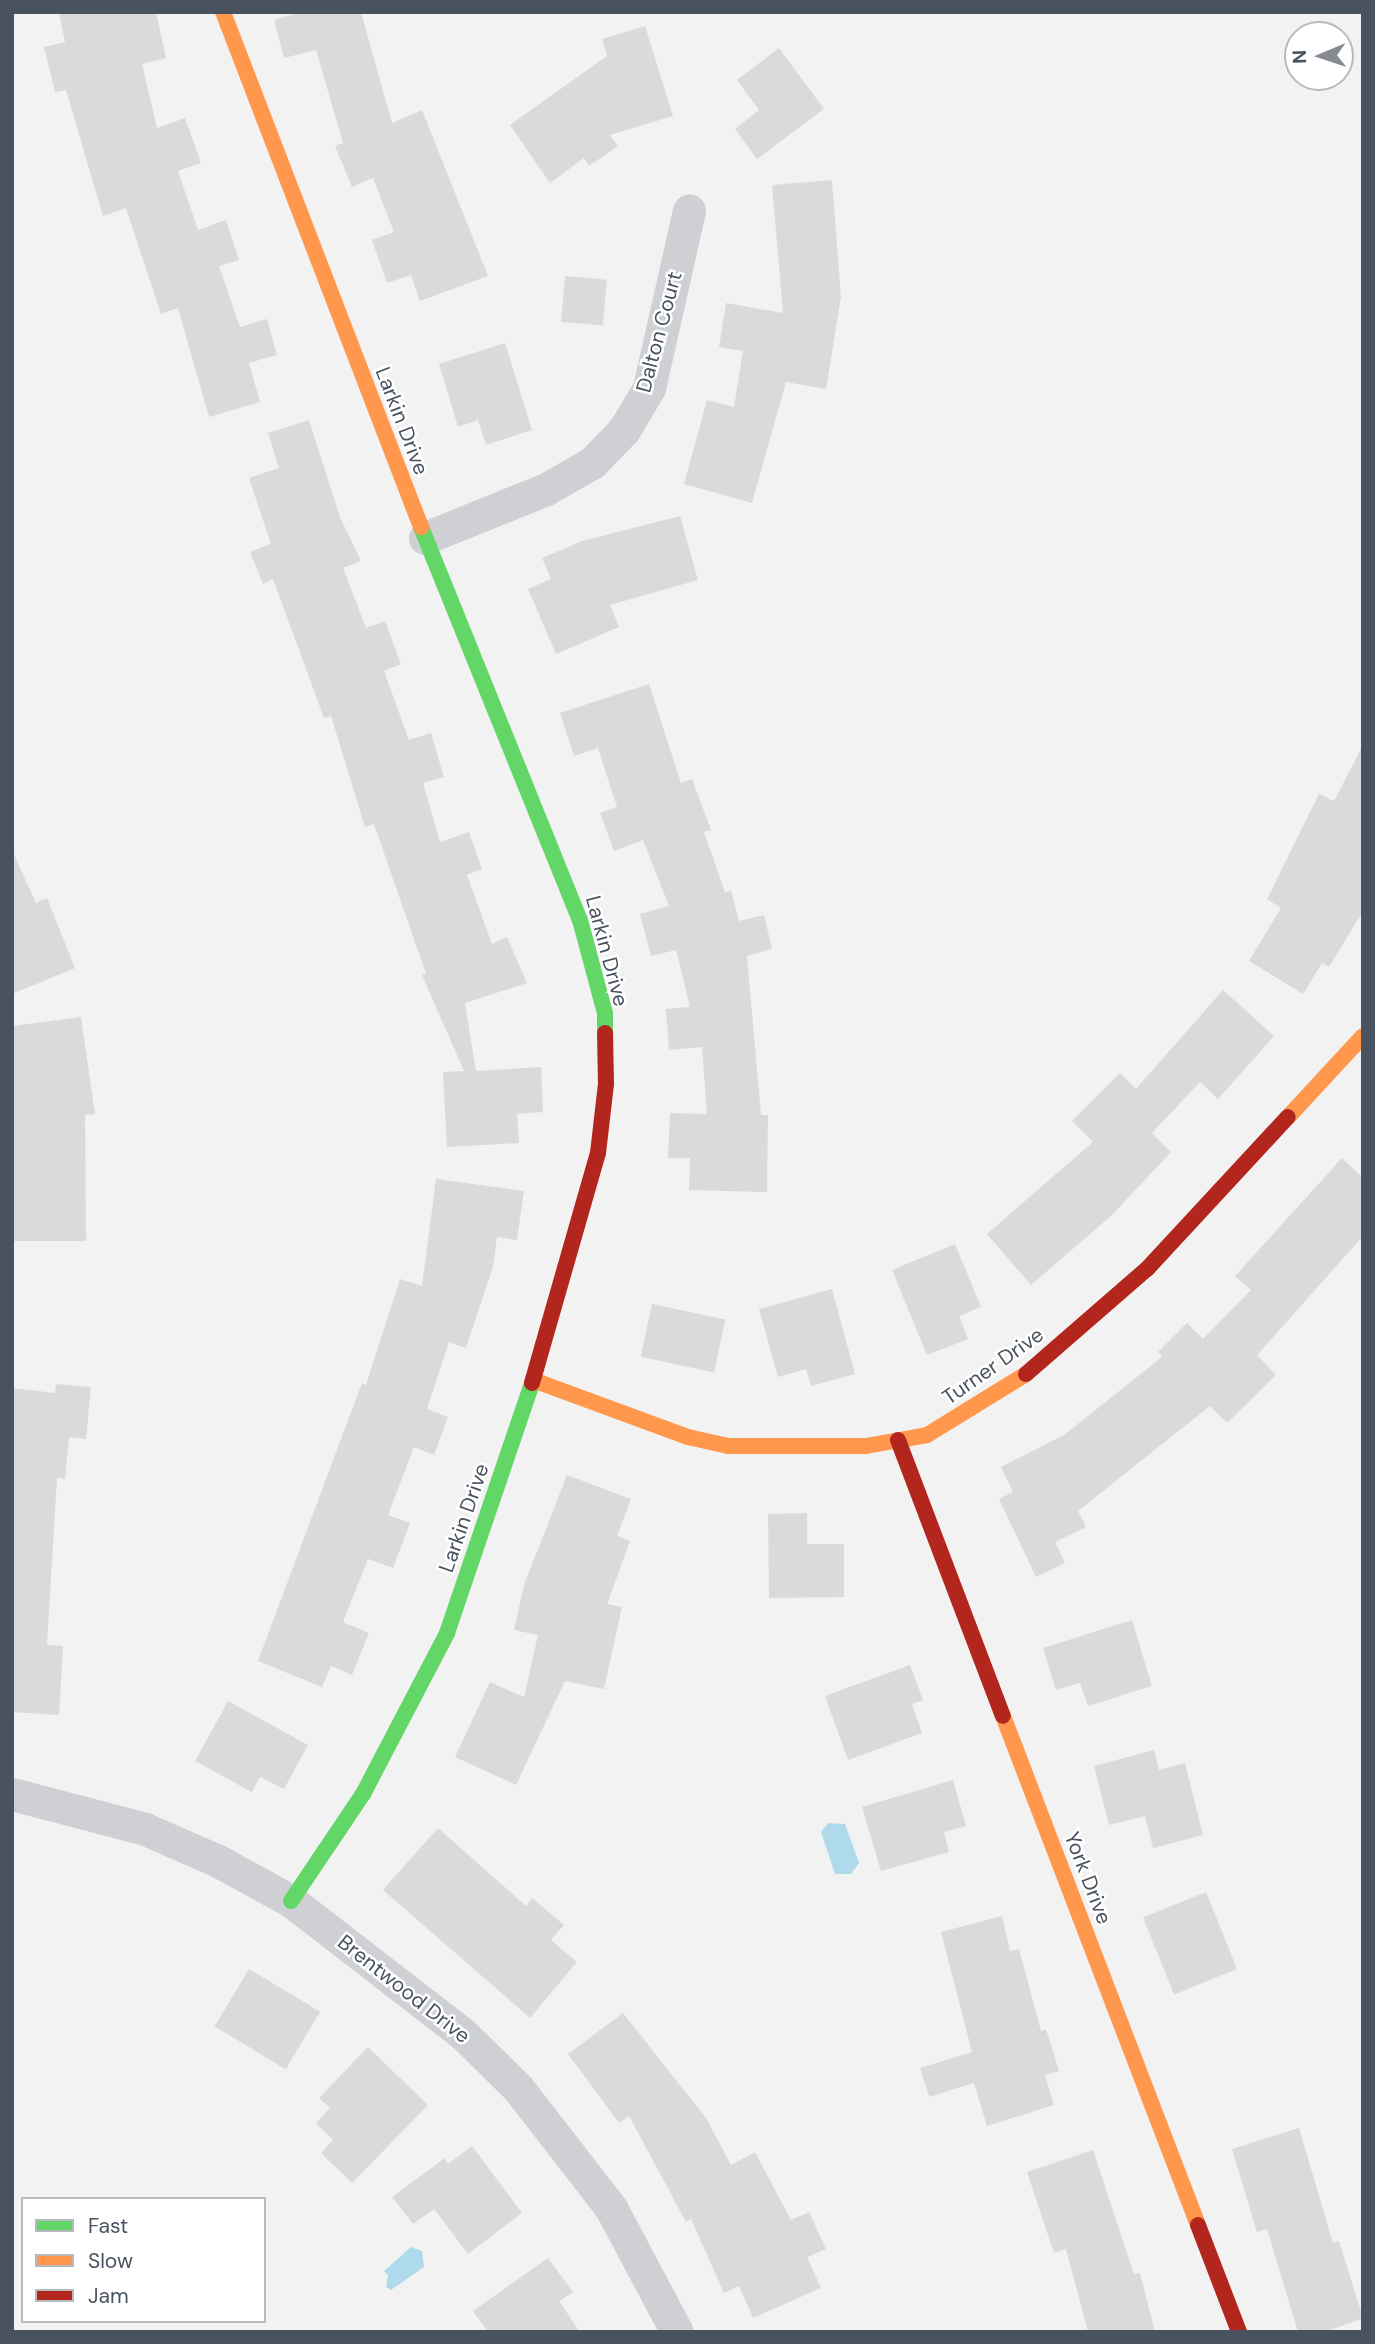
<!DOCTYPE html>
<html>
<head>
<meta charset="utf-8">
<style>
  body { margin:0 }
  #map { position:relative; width:1375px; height:2344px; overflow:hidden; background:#f3f2f2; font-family:"DM Sans",sans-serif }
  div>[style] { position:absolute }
  .water>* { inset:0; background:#aedaec }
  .building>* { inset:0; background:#dadadc; transform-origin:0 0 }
  .street>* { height:33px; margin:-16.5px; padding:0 16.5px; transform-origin:16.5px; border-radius:16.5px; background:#ced0d3 }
  .fast>* { height:16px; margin:-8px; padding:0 8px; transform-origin:8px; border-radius:8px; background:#63d668 }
  .slow>* { height:16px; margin:-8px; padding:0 8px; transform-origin:8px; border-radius:8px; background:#ff974d }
  .jam>* { height:16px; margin:-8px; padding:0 8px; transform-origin:8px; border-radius:8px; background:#b3261e }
  span { translate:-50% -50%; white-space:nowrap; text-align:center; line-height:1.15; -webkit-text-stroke:5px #fff; paint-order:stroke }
  .street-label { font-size:21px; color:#49525f }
  .frame { position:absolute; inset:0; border:14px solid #49525f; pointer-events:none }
  .legend { position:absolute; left:21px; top:2197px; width:245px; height:126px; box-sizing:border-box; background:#fff; border:2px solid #b6babf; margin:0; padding:9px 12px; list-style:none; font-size:21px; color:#49525f }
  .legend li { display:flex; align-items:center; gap:14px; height:35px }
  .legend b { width:35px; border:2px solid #b6babf }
  .north { position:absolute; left:1284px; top:21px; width:70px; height:70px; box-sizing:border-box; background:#fff; border:2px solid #b6babf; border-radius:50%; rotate:268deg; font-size:19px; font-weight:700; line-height:28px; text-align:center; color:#49525f }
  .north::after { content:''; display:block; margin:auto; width:24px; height:32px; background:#848a92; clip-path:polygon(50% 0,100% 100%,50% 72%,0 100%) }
</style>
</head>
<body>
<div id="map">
  <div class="water">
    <div style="clip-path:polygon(828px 1823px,845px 1824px,859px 1863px,851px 1874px,835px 1874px,821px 1832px)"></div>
    <div style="clip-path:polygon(411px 2247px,422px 2251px,424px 2267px,391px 2290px,386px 2287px,388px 2275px,384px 2271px)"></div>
  </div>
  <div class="building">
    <div style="clip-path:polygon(59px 12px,156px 12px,166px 58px,142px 64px,157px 128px,185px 118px,201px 163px,178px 171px,198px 230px,226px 220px,239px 260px,219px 266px,240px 327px,267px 319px,277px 355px,249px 363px,260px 402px,209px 417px,178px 308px,161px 314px,126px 208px,103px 216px,66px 90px,55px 92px,44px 47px,65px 42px)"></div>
    <div style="clip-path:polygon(300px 12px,361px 12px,392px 123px,422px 110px,488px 276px,420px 301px,411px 275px,387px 283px,372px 240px,394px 232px,373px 178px,352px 187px,335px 146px,343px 143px,316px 50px,284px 58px,274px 20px)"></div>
    <div style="clip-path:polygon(645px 26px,673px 116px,610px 135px,618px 146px,589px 166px,584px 158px,550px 183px,510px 125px,607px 56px,602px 39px)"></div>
    <div style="clip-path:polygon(779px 48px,824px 109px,757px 159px,735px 129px,759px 110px,737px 80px)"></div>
    <div style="clip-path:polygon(832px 180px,841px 297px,826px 389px,786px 382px,752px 503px,684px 484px,707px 400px,734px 407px,743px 351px,719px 347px,726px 303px,783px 313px,772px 185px)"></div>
    <div style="left:565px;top:276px;width:42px;height:46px;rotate:5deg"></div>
    <div style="clip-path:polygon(505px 343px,532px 430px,486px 445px,478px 420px,458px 427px,439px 364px)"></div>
    <div style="clip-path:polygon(309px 420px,340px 517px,361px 561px,343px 568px,366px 628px,385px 621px,401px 664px,384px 671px,409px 740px,431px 733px,444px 777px,423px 783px,440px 842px,469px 832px,482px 869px,467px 875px,492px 944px,507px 937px,527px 983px,465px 1003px,476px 1071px,541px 1067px,543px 1112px,517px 1114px,519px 1143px,447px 1147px,443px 1072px,464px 1071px,422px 975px,426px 974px,374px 824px,365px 827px,331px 716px,324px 718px,273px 579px,263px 584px,250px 552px,271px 544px,249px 478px,279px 468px,268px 433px)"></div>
    <div style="clip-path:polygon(680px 516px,698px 580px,610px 605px,619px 627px,556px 654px,528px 589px,551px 579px,542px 558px,582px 541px)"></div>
    <div style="clip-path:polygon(649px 684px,681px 783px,692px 779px,711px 830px,704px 832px,725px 892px,731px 891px,739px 921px,764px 915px,772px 949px,747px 956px,761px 1115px,768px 1115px,767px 1192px,689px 1190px,690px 1158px,668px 1158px,670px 1113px,707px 1114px,702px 1047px,669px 1050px,666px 1009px,690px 1007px,676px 950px,651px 956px,640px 914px,669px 906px,643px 840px,614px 851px,600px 813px,617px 807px,598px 748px,574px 756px,560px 713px)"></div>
    <div style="clip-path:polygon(1363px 745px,1363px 911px,1329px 967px,1322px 963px,1303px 994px,1249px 961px,1281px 908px,1267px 899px,1319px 794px,1334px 801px)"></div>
    <div style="clip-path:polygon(12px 850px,36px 903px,47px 898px,75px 968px,12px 994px)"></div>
    <div style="clip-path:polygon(1223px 990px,1274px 1036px,1218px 1099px,1200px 1082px,1152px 1133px,1171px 1152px,1112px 1215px,1031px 1285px,987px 1234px,1093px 1142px,1072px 1121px,1120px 1073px,1136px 1089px)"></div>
    <div style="clip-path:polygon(81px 1017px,95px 1114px,85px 1115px,86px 1241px,14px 1241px,12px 1026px)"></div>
    <div style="clip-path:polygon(1342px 1158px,1363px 1178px,1363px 1236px,1257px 1355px,1276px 1375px,1227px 1423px,1210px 1406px,1078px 1511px,1086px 1527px,1055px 1542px,1065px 1563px,1036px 1577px,999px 1499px,1013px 1492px,1001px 1467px,1064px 1435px,1162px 1357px,1158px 1352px,1187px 1323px,1203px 1339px,1251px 1290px,1235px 1276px)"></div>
    <div style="clip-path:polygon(436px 1179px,524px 1191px,517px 1240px,497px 1237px,493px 1267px,466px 1348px,449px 1342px,427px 1409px,448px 1417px,434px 1455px,414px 1447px,388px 1515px,410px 1523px,393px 1568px,368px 1559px,343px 1622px,369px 1633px,352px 1675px,331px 1666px,322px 1687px,258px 1661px,362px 1383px,366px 1385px,400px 1279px,422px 1286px)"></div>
    <div style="clip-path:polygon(955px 1244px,981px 1307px,959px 1316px,968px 1339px,927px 1355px,892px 1270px)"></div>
    <div style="clip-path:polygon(832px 1289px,855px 1374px,811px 1386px,806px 1369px,778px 1377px,759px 1309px)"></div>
    <div style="left:652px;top:1304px;width:75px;height:54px;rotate:12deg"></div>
    <div style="clip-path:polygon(56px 1384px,91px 1387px,86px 1439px,69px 1437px,65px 1479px,57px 1478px,47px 1645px,63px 1646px,59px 1715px,12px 1712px,12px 1388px,55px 1393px)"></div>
    <div style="clip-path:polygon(567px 1475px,631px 1499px,617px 1536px,630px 1541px,607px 1604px,622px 1607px,604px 1689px,565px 1681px,516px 1785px,455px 1757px,490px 1682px,524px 1697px,538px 1635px,514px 1630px,524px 1585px)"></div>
    <div style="clip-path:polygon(807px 1513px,807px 1544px,844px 1544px,844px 1597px,769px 1598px,768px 1514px)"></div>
    <div style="clip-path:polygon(1132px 1620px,1152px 1686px,1088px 1706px,1080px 1683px,1056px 1690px,1043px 1648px)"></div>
    <div style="clip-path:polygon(910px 1665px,923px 1700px,912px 1704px,922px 1733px,848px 1760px,825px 1696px)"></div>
    <div style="clip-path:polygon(228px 1701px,308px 1745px,284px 1789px,260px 1777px,252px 1792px,195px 1761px)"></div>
    <div style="clip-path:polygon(1154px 1750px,1159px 1770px,1185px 1763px,1203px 1835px,1153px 1848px,1145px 1816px,1109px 1825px,1094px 1766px)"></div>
    <div style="clip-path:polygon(953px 1780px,966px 1826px,944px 1832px,949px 1852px,881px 1871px,862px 1807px)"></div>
    <div style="clip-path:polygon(438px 1828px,526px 1906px,532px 1898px,564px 1925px,551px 1940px,577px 1962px,530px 2018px,383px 1890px)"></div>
    <div style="left:1206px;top:1892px;width:83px;height:68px;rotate:68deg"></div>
    <div style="clip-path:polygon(1002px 1916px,1010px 1951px,1019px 1949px,1041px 2031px,1046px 2029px,1059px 2071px,1045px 2075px,1054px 2105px,987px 2126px,974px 2083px,929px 2097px,920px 2068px,972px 2052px,941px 1932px)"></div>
    <div style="left:249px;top:1969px;width:83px;height:67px;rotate:31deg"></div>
    <div style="clip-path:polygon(623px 2013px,706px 2118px,731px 2165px,755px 2152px,791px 2220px,809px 2212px,826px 2249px,807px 2257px,821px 2288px,753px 2318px,739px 2286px,724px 2293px,691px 2219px,686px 2222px,629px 2116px,619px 2123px,568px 2054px)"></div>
    <div style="clip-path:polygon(368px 2047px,428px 2105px,352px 2183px,321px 2153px,333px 2140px,316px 2123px,330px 2108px,319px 2098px)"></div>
    <div style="clip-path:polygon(1299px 2128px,1333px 2243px,1339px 2241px,1363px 2318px,1325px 2332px,1298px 2332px,1267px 2229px,1257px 2232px,1232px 2149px)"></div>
    <div style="clip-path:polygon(472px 2146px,522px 2213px,468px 2254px,434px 2209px,413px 2224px,392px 2197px,445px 2158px,448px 2164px)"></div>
    <div style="clip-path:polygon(1093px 2150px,1134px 2274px,1140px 2273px,1155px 2332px,1088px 2332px,1066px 2249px,1054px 2253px,1027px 2172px)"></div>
    <div style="clip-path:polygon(548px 2258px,573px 2292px,559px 2301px,580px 2332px,488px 2332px,473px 2311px)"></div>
  </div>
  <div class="street">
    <div style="left:425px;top:538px;width:131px;rotate:-22deg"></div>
    <div style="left:546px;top:489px;width:53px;rotate:-29.5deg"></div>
    <div style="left:592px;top:463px;width:46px;rotate:-45.9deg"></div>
    <div style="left:624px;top:430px;width:49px;rotate:-59.2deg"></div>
    <div style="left:649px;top:388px;width:182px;rotate:-77.3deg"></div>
    <div style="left:12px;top:1794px;width:138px;rotate:14.7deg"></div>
    <div style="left:145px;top:1829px;width:82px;rotate:23.7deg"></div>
    <div style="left:220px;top:1862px;width:81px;rotate:28.8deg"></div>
    <div style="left:291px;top:1901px;width:217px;rotate:37.7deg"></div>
    <div style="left:463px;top:2034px;width:77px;rotate:44.5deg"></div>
    <div style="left:518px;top:2088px;width:152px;rotate:52.2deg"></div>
    <div style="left:611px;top:2208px;width:140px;rotate:62deg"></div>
  </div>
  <div class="fast">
    <div style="left:421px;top:527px;width:424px;rotate:68deg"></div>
    <div style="left:580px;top:920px;width:96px;rotate:75deg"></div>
    <div style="left:605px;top:1013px;width:20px;rotate:90deg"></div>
    <div style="left:291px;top:1901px;width:129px;rotate:-56.1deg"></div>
    <div style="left:363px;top:1794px;width:182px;rotate:-62.4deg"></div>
    <div style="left:447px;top:1633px;width:264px;rotate:-71.2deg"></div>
  </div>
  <div class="slow">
    <div style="left:223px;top:12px;width:552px;rotate:68.97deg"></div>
    <div style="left:1288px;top:1117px;width:110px;rotate:-47.2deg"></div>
    <div style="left:533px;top:1380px;width:165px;rotate:20.2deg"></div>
    <div style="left:688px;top:1437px;width:41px;rotate:12.7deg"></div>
    <div style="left:728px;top:1446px;width:138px"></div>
    <div style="left:866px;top:1446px;width:62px;rotate:-10.2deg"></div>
    <div style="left:927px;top:1435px;width:116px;rotate:-31.6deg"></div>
    <div style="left:1003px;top:1716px;width:545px;rotate:69.04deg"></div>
  </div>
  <div class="jam">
    <div style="left:1026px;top:1374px;width:160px;rotate:-41deg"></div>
    <div style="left:1147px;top:1269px;width:207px;rotate:-47.2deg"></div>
    <div style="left:532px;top:1383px;width:239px;rotate:-74deg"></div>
    <div style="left:598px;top:1153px;width:69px;rotate:-83.4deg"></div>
    <div style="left:606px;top:1084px;width:51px;rotate:-91.1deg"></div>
    <div style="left:898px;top:1440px;width:295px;rotate:69.2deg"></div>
    <div style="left:1198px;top:2225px;width:115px;rotate:69deg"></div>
  </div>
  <div class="street-label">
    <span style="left:659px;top:332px;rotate:-75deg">Dalton Court</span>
    <span style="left:402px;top:421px;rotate:69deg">Larkin Drive</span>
    <span style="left:607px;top:951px;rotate:75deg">Larkin Drive</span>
    <span style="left:993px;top:1366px;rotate:-35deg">Turner Drive</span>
    <span style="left:464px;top:1518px;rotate:-71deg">Larkin Drive</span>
    <span style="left:1088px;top:1878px;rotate:69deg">York Drive</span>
    <span style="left:404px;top:1989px;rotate:38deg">Brentwood Drive</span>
  </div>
  <div class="frame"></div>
  <ul class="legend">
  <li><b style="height:9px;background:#63d668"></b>Fast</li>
  <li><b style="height:9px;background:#ff974d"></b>Slow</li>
  <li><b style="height:9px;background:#b3261e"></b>Jam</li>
  </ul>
  <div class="north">N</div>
</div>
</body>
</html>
